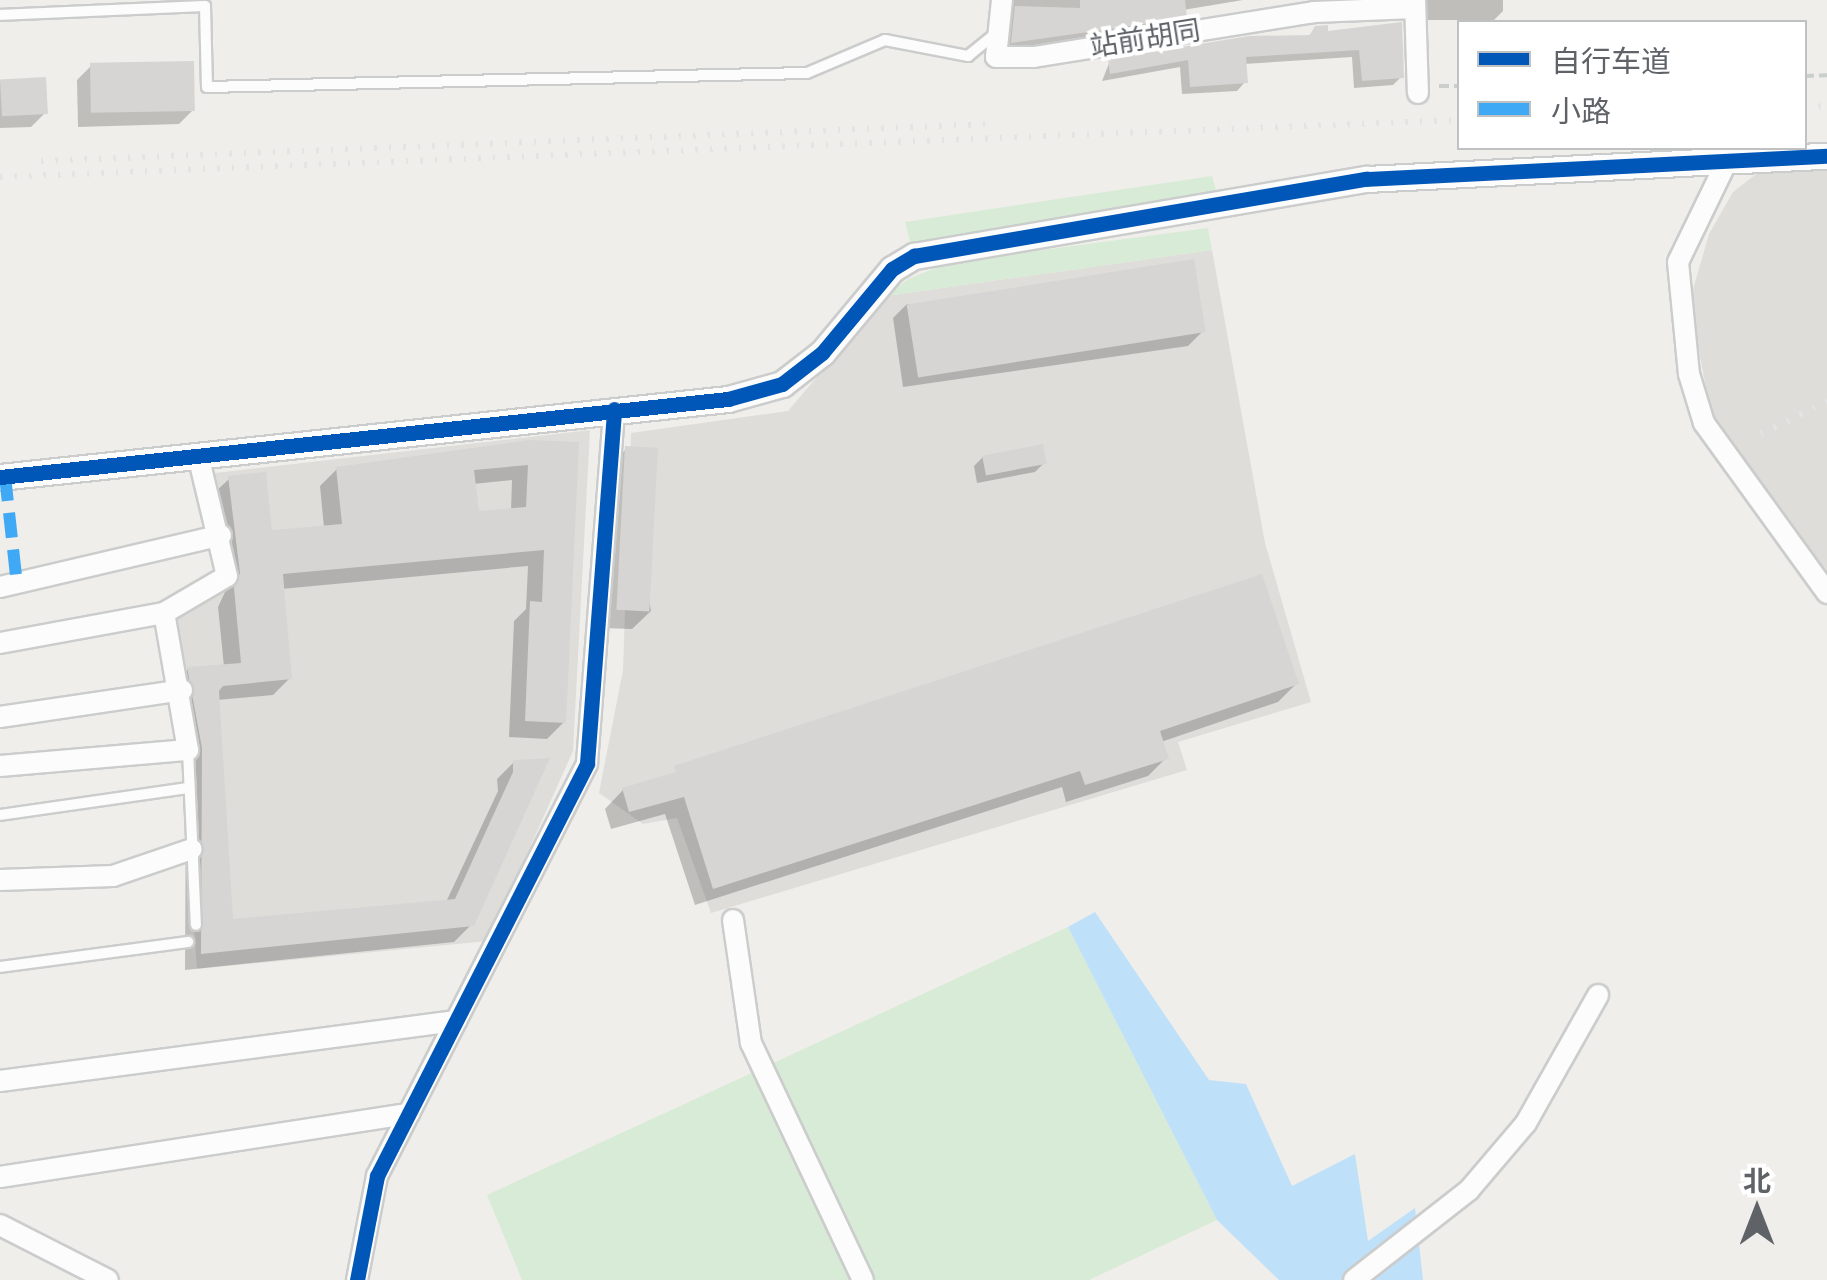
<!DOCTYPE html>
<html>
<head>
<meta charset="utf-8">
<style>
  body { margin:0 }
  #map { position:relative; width:1827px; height:1280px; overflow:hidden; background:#efeeea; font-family:"Open Sans","Noto Sans SC",sans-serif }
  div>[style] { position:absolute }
  .industrial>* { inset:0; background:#dfddda }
  .green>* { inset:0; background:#d8ebd6 }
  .water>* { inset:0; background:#bfe0f9 }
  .shadow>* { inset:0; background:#0003 }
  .building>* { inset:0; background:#d6d5d3; transform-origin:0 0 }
  .path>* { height:4px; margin-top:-2px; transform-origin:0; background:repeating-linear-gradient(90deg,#cacfcc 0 10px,transparent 0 15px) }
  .roads { filter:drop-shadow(2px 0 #cbcccc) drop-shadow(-2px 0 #cbcccc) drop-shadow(0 2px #cbcccc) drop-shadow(0 -2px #cbcccc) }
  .service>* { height:10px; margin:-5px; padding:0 5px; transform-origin:5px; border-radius:5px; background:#fdfcfc }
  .minor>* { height:20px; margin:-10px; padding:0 10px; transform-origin:10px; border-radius:10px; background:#fdfcfc }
  .tertiary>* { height:25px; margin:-12.5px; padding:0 12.5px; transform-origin:12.5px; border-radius:12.5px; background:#fdfcfc }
  .rail>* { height:6px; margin-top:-3px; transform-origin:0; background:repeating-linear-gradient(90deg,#e4e4e4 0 2.5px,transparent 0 14.5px) }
  .quiet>* { height:12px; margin-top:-6px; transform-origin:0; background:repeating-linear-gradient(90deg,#3fa9f5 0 25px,transparent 0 37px) }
  .cycleway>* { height:15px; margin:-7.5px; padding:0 7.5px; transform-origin:7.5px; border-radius:7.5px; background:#0057b8 }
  span { translate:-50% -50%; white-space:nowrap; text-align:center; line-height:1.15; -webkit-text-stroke:8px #fff; paint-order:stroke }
  .street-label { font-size:28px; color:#5f6368 }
  .legend { position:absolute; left:1457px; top:20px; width:350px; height:130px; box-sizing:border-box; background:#fff; border:2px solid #bfc1c3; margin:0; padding:12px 18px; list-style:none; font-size:30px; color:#5f6368 }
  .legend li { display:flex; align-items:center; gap:20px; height:50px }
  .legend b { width:50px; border:2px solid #bfc1c3 }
  .north { position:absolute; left:1707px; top:1160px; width:100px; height:100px; -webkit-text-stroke:8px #fff; paint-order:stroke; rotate:0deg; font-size:28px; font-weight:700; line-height:40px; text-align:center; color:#5f6368 }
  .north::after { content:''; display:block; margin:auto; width:35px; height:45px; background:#5f6368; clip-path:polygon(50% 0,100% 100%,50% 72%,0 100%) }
</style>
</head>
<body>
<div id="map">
  <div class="industrial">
    <div style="clip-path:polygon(1827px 166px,1827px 580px,1712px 422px,1690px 300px,1709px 234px,1733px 192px,1760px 171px)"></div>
    <div style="clip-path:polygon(1212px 250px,1265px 543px,1311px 702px,1178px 742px,1187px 770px,711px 913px,677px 818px,643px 824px,599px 793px,623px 670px,631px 433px,788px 411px,886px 296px)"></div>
    <div style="clip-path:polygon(590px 430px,573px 751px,488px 941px,197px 969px,171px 619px,232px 582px,234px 550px,215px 473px)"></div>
  </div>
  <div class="green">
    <div style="clip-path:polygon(1212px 176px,1218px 198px,912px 250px,905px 222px)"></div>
    <div style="clip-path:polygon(1208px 228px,1212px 250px,886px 296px,908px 279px,951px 262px)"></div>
    <div style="clip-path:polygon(1068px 927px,1217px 1220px,1089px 1280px,522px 1280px,487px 1195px)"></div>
  </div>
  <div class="water">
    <div style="clip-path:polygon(1095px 912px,1209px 1080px,1246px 1084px,1292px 1186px,1355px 1154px,1368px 1241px,1415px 1208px,1423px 1280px,1279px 1280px,1217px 1220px,1068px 927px)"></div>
  </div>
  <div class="shadow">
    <div style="clip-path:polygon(1009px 0,1243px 0,1183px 10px,1175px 27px,1003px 51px)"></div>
    <div style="clip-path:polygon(1413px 0,1503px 0,1503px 11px,1494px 20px,1420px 20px)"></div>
    <div style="clip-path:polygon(1400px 25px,1401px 77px,1393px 85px,1354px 88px,1352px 57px,1244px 64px,1245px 82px,1237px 91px,1182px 94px,1180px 67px,1102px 81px,1110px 61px,1307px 38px,1316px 28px,1326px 34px)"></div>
    <div style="clip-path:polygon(91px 66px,193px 110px,179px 124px,78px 127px,77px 80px)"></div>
    <div style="clip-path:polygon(0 81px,45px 113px,31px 127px,0 128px)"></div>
    <div style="clip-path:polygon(907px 304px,1202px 332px,1188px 346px,903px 387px,893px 318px)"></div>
    <div style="clip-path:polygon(evenodd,576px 444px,564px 722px,547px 739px,509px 737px,514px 621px,526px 609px,528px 566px,281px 589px,290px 678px,273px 695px,217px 700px,231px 921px,446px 902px,498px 791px,497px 779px,514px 762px,546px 761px,471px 925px,454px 942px,185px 970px,186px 766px,172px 686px,188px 669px,224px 667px,218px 607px,225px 592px,212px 495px,229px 479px,270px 533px,324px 528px,320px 486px,337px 469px,576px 444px,512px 480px,511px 511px,477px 514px,473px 484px,512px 480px)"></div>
    <div style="clip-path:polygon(626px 449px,651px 611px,632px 629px,601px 628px,607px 468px)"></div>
    <div style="clip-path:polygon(983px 457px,1044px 463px,1035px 472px,977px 483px,974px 466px)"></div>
    <div style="clip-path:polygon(1296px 684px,1278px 702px,1161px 742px,1166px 758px,1148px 776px,1066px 802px,1062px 787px,695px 905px,665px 814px,611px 829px,605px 809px,623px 790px)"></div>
  </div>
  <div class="building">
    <div style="clip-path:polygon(1080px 0,1185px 0,1187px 18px,1011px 43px,1015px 6px,1080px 8px)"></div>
    <div style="clip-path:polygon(1402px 22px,1404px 78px,1362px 81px,1359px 50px,1246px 57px,1248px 83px,1190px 87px,1188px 60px,1110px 74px,1108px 59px,1249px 36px,1310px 35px,1315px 26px,1328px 25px,1328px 31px)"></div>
    <div style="left:194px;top:61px;width:50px;height:104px;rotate:89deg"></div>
    <div style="left:46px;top:77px;width:37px;height:46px;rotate:87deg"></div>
    <div style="left:1194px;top:259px;width:74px;height:291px;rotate:81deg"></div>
    <div style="clip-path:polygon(evenodd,529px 440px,579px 442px,566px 723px,525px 721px,530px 601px,542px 602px,544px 550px,283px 574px,292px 679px,223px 686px,219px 691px,233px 919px,455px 899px,513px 772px,513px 760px,550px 758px,474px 926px,201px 954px,202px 748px,187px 667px,241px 663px,234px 588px,240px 573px,228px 476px,266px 472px,272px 530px,342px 524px,336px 467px,529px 440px,528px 465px,526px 507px,479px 511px,474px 470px,528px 465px)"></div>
    <div style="left:1043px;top:444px;width:20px;height:62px;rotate:79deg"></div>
    <div style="left:625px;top:446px;width:33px;height:164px;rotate:3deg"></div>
    <div style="clip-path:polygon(1262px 574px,1299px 684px,1160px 731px,1169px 759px,1085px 785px,1080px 771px,713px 889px,684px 797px,629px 812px,622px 788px,676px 772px,674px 766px)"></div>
  </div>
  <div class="path">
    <div style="left:1804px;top:76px;width:23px;rotate:-2deg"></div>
    <div style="left:1439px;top:86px;width:21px"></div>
  </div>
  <div class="roads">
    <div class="service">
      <div style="left:0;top:15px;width:205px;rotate:-2.5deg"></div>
      <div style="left:205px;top:6px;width:81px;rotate:88.6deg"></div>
      <div style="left:207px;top:87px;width:600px;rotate:-1.34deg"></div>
      <div style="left:807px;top:73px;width:85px;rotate:-22.9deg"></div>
      <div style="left:885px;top:40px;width:85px;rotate:10.9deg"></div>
      <div style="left:968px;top:56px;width:35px;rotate:-39deg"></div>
      <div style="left:188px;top:751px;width:174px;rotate:87.4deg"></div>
      <div style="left:0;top:815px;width:190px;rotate:-8.2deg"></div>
      <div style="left:0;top:967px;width:190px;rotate:-7.6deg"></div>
    </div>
    <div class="minor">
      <div style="left:1002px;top:0;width:57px;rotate:96deg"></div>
      <div style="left:996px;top:57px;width:38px"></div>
      <div style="left:1034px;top:57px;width:284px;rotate:-9.1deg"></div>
      <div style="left:1314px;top:12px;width:101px;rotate:-2.3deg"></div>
      <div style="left:1415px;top:0;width:93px;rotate:88.2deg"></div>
      <div style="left:1728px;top:159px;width:114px;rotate:115.9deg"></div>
      <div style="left:1678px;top:262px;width:113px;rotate:84.4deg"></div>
      <div style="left:1689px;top:374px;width:51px;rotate:73deg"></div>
      <div style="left:1704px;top:423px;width:210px;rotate:54.1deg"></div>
      <div style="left:0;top:587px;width:227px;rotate:-13.2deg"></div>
      <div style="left:0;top:643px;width:167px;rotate:-10.4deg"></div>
      <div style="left:0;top:717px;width:184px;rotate:-8.4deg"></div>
      <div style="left:0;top:766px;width:189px;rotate:-4.9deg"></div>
      <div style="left:188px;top:750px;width:139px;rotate:-99.9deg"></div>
      <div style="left:164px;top:613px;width:73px;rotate:-30.4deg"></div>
      <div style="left:227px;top:576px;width:124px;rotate:-103.5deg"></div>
      <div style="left:0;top:880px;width:113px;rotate:-2deg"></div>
      <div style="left:113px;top:876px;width:83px;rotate:-18.9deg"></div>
      <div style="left:733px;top:920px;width:124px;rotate:81.7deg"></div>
      <div style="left:751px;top:1043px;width:262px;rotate:64.7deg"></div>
      <div style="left:0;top:1081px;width:460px;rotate:-7.5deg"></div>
      <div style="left:0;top:1177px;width:414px;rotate:-8.8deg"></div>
      <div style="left:0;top:1225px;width:121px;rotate:27deg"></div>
      <div style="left:357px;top:1280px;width:106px;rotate:-79.1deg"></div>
      <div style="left:377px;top:1176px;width:463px;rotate:-63deg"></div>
      <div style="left:587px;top:763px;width:355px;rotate:-85.6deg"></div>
      <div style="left:1354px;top:1280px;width:146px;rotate:-38deg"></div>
      <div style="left:1469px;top:1190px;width:88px;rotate:-49.6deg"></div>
      <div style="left:1526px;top:1123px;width:147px;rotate:-60.6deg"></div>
    </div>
    <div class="tertiary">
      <div style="left:0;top:477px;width:732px;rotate:-6.12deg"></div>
      <div style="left:728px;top:399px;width:56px;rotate:-15.5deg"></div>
      <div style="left:782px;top:384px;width:51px;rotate:-37.8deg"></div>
      <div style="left:822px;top:353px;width:109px;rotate:-50.2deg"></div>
      <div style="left:892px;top:269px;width:26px;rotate:-31deg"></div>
      <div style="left:914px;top:256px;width:459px;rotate:-9.7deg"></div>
      <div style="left:1366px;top:179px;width:462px;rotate:-2.9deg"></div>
    </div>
  </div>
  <div class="rail">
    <div style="left:1804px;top:107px;width:23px;rotate:-2deg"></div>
    <div style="left:41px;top:161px;width:950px;rotate:-2.23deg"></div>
    <div style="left:0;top:177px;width:1461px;rotate:-2.24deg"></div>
    <div style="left:1761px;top:434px;width:74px;rotate:-26.6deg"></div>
  </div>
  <div class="quiet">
    <div style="left:5px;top:476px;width:109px;rotate:83.7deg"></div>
  </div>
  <div class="cycleway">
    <div style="left:0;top:477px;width:732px;rotate:-6.12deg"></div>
    <div style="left:728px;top:399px;width:56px;rotate:-15.5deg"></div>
    <div style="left:782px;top:384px;width:51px;rotate:-37.8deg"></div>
    <div style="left:822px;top:353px;width:109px;rotate:-50.2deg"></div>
    <div style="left:892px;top:269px;width:26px;rotate:-31deg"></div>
    <div style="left:914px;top:256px;width:459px;rotate:-9.7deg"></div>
    <div style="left:1366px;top:179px;width:462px;rotate:-2.9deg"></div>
    <div style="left:357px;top:1280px;width:106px;rotate:-79.1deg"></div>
    <div style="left:377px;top:1176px;width:463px;rotate:-63deg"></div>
    <div style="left:587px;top:763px;width:355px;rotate:-85.6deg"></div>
  </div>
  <div class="street-label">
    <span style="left:1145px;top:37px;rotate:-9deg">站前胡同</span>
  </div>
  <ul class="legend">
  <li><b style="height:12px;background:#0057b8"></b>自行车道</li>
  <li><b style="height:12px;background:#3fa9f5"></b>小路</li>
  </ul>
  <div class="north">北</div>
</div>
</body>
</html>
